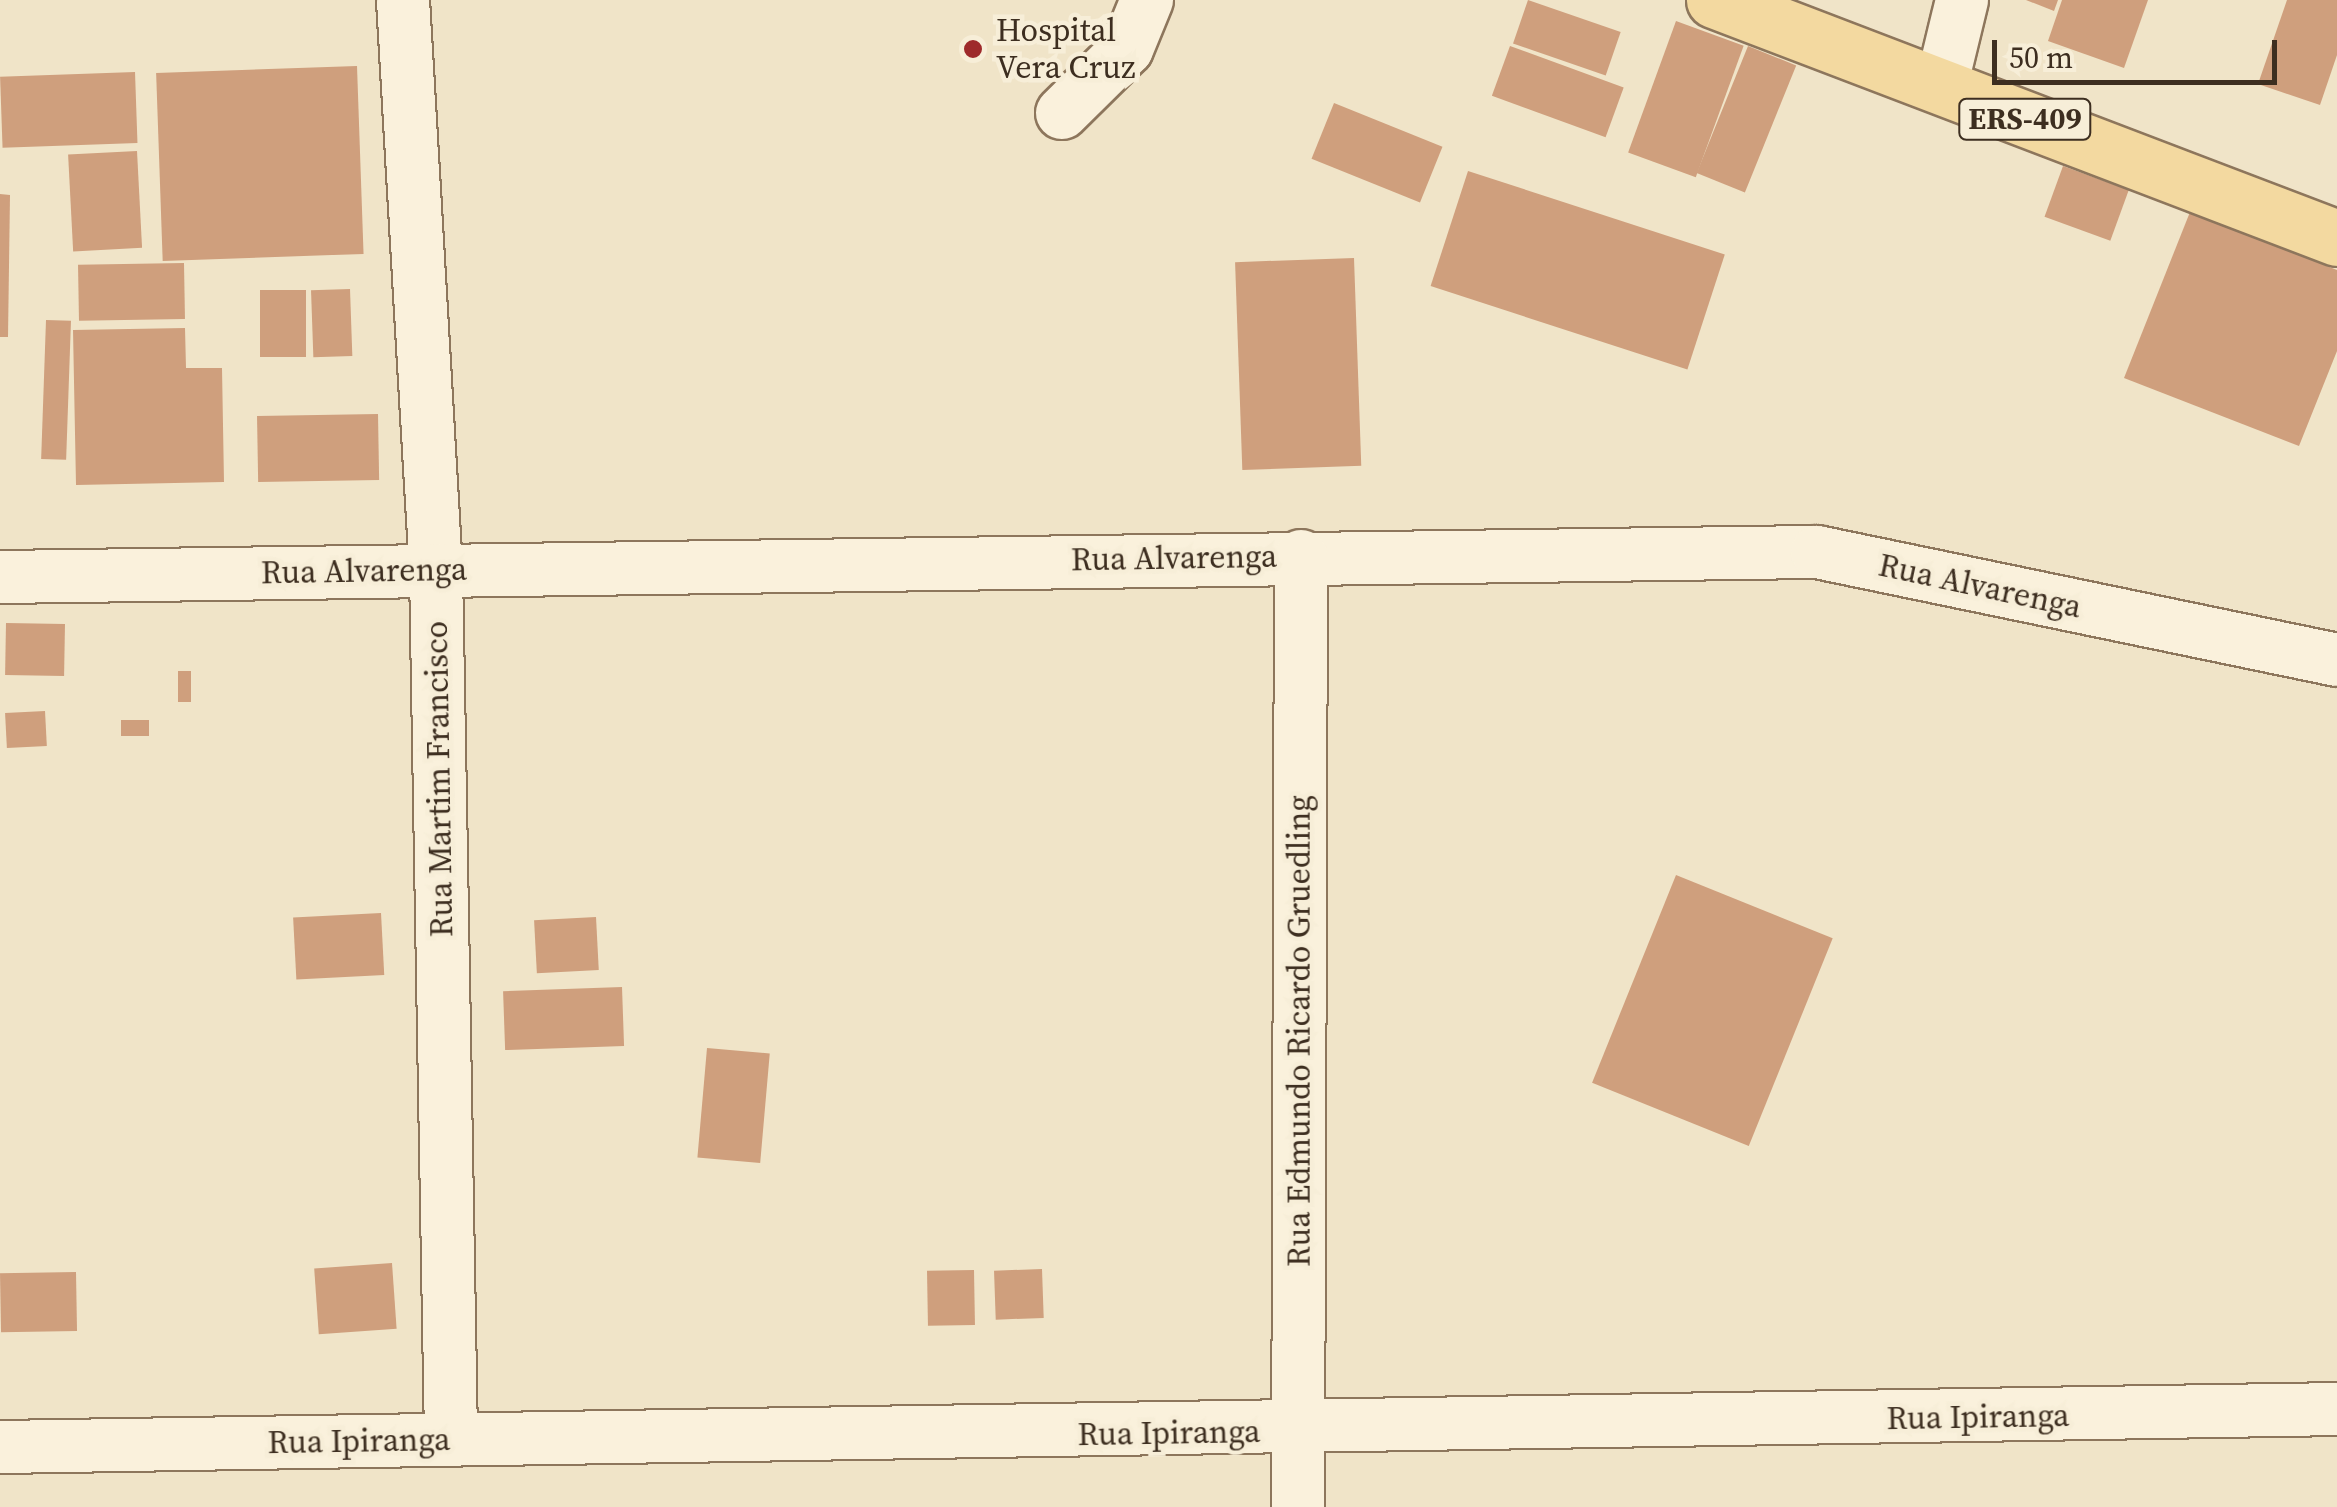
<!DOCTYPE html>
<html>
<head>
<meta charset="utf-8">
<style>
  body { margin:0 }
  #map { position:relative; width:2337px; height:1507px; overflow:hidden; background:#f0e4c8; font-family:"Source Serif 4",serif }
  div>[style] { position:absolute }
  .building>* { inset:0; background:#cf9f7d; transform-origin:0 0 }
  .roads { filter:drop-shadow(2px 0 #8d765c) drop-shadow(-2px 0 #8d765c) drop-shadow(0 2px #8d765c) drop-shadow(0 -2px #8d765c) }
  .minor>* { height:52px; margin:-26px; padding:0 26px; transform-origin:26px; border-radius:26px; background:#faf1dc }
  .major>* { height:55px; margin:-27.5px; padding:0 27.5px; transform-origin:27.5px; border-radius:27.5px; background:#f3d9a0 }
  .dots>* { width:28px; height:28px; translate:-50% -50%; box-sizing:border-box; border:5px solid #f7eed8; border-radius:50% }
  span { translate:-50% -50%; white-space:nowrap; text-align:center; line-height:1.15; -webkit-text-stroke:9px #f7eed8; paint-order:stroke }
  .shield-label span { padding:2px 8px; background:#f7eed8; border:2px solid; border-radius:8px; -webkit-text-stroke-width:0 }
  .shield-label { font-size:30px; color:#3d2e20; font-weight:700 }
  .poi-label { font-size:32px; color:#3d2e20 }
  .left { translate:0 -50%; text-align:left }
  .street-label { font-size:32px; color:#3d2e20 }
  .scale { position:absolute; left:1992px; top:40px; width:285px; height:45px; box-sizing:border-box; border:5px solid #3d2e20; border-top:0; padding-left:12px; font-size:30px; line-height:35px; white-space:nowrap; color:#3d2e20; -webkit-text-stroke:8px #f7eed8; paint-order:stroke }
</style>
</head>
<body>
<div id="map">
  <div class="building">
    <div style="left:1528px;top:0;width:98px;height:46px;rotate:19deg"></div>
    <div style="clip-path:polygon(2026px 0,2058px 0,2054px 11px)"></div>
    <div style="clip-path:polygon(2062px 0,2148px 0,2124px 68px,2048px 41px)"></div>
    <div style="clip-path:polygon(2287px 0,2337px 0,2337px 55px,2320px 105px,2258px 84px)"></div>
    <div style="left:1676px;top:21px;width:72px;height:140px;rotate:20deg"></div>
    <div style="left:1510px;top:46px;width:121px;height:53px;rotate:20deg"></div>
    <div style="left:1748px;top:46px;width:52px;height:137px;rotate:22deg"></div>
    <div style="left:357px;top:66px;width:188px;height:201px;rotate:88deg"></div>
    <div style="left:135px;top:72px;width:71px;height:135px;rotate:88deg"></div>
    <div style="left:1334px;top:103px;width:117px;height:60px;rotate:22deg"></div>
    <div style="left:137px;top:151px;width:97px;height:69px;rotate:87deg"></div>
    <div style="left:2063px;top:166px;width:70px;height:54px;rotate:20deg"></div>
    <div style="left:1468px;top:171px;width:270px;height:121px;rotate:18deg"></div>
    <div style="clip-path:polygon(0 194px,10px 195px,8px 337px,0 337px)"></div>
    <div style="clip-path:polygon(2190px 212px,2337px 270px,2337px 351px,2299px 446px,2124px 378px)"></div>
    <div style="left:1354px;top:258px;width:208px;height:119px;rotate:88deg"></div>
    <div style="left:184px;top:263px;width:56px;height:106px;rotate:89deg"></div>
    <div style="left:350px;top:289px;width:67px;height:39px;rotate:88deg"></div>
    <div style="left:260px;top:290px;width:46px;height:67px"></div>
    <div style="left:46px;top:320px;width:25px;height:139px;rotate:2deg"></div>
    <div style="clip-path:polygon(185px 328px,186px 368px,222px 368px,224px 482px,76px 485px,73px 330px)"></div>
    <div style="left:378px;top:414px;width:66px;height:121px;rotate:89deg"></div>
    <div style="left:6px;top:623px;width:59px;height:52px;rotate:1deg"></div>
    <div style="left:178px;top:671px;width:13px;height:31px"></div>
    <div style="left:45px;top:711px;width:35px;height:40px;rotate:87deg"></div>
    <div style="left:121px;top:720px;width:28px;height:16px"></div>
    <div style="left:1676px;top:875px;width:169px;height:224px;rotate:22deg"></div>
    <div style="left:381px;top:913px;width:62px;height:88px;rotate:87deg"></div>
    <div style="left:596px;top:917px;width:53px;height:62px;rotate:87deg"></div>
    <div style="left:622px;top:987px;width:59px;height:119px;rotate:88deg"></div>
    <div style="left:707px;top:1048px;width:63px;height:110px;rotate:5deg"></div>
    <div style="left:392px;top:1263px;width:66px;height:78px;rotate:86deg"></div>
    <div style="left:1042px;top:1269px;width:49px;height:48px;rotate:88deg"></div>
    <div style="left:974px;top:1270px;width:55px;height:47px;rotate:89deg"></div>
    <div style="left:76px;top:1272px;width:59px;height:76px;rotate:89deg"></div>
  </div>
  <div class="roads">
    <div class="minor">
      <div style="left:403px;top:0;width:571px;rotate:86.69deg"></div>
      <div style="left:436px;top:570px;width:870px;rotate:89.01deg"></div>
      <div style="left:1941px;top:87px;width:89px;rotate:-76.4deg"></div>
      <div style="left:1062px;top:113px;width:91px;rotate:-44.6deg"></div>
      <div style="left:1127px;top:49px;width:53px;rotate:-67.8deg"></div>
      <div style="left:0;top:577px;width:1817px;rotate:-0.79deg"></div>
      <div style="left:1817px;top:552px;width:531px;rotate:11.73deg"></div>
      <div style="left:0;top:1447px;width:2337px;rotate:-0.93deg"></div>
      <div style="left:1298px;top:1507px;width:951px;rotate:-89.82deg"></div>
    </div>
    <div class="major">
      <div style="left:1714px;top:0;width:667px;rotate:20.91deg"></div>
    </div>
  </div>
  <div class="dots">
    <div style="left:973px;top:49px;background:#9e2a2b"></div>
  </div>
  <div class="shield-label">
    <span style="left:2025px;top:119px">ERS-409</span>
  </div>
  <div class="poi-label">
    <span class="left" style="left:996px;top:49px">Hospital<br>Vera Cruz</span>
  </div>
  <div class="street-label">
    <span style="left:1174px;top:558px;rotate:-1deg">Rua Alvarenga</span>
    <span style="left:364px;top:571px;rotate:-1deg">Rua Alvarenga</span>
    <span style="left:1980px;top:586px;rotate:12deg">Rua Alvarenga</span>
    <span style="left:439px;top:779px;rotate:-91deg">Rua Martim Francisco</span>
    <span style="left:1299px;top:1031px;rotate:-90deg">Rua Edmundo Ricardo Gruedling</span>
    <span style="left:1978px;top:1417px;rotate:-1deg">Rua Ipiranga</span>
    <span style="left:1169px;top:1433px;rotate:-1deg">Rua Ipiranga</span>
    <span style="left:359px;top:1441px;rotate:-1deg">Rua Ipiranga</span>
  </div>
  <div class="scale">50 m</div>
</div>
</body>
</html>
